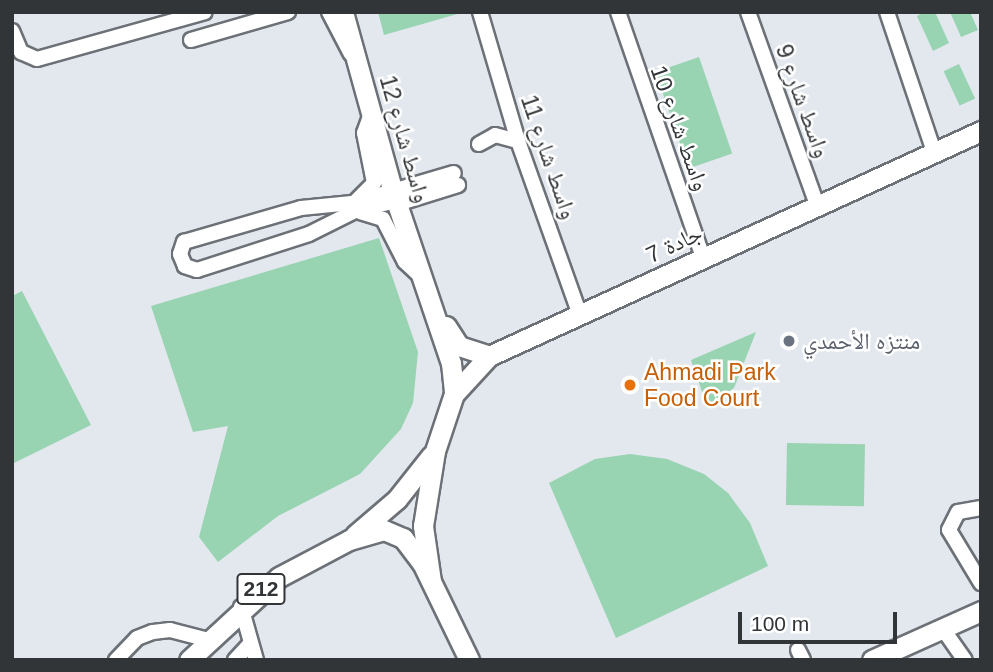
<!DOCTYPE html>
<html>
<head>
<meta charset="utf-8">
<style>
  body { margin:0 }
  #map { position:relative; width:993px; height:672px; overflow:hidden; background:#e2e8ee; font-family:Helvetica,"Noto Naskh Arabic",sans-serif }
  div>[style] { position:absolute }
  .green>* { inset:0; background:#98d3b2; transform-origin:0 0 }
  .roads { filter:drop-shadow(2px 0 #6c7177) drop-shadow(-2px 0 #6c7177) drop-shadow(0 2px #6c7177) drop-shadow(0 -2px #6c7177) }
  .minor>* { height:14px; margin:-7px; padding:0 7px; transform-origin:7px; border-radius:7px; background:#fff }
  .major>* { height:19px; margin:-9.5px; padding:0 9.5px; transform-origin:9.5px; border-radius:9.5px; background:#fff }
  .dots>* { width:19px; height:19px; translate:-50% -50%; box-sizing:border-box; border:4px solid #fff; border-radius:50% }
  span { translate:-50% -50%; white-space:nowrap; text-align:center; line-height:1.15; -webkit-text-stroke:5px #fff; paint-order:stroke }
  .shield-label span { padding:2px 5px; background:#fff; border:2px solid; border-radius:5px; -webkit-text-stroke-width:0 }
  .shield-label { font-size:21px; color:#323537; font-weight:700 }
  .street-label { font-size:23px; color:#323537 }
  .worship-label { font-size:23px; color:#5b616d }
  .left { translate:0 -50%; text-align:left }
  .food-label { font-size:23px; color:#c56008 }
  .frame { position:absolute; inset:0; border:14px solid #323537; pointer-events:none }
  .scale { position:absolute; left:738px; top:612px; width:159px; height:32px; box-sizing:border-box; border:4px solid #323537; border-top:0; padding-left:9px; font-size:21px; line-height:24px; white-space:nowrap; color:#323537; -webkit-text-stroke:5px #fff; paint-order:stroke }
</style>
</head>
<body>
<div id="map">
  <div class="green">
    <div style="clip-path:polygon(378px 12px,461px 12px,461px 13px,384px 35px)"></div>
    <div style="clip-path:polygon(924px 12px,935px 12px,949px 43px,933px 51px,917px 16px)"></div>
    <div style="clip-path:polygon(950px 12px,970px 12px,978px 30px,961px 37px)"></div>
    <div style="left:699px;top:57px;width:102px;height:46px;rotate:71deg"></div>
    <div style="left:959px;top:64px;width:38px;height:17px;rotate:65deg"></div>
    <div style="clip-path:polygon(379px 238px,418px 352px,413px 403px,401px 429px,360px 474px,278px 516px,218px 562px,199px 537px,228px 426px,193px 432px,151px 306px)"></div>
    <div style="clip-path:polygon(22px 291px,91px 425px,12px 464px,12px 296px)"></div>
    <div style="clip-path:polygon(756px 332px,734px 388px,707px 406px,691px 360px)"></div>
    <div style="left:787px;top:443px;width:78px;height:62px;rotate:1deg"></div>
    <div style="clip-path:polygon(630px 454px,667px 459px,704px 474px,728px 493px,750px 523px,768px 566px,616px 638px,549px 483px,595px 459px)"></div>
  </div>
  <div class="roads">
    <div class="minor">
      <div style="left:329px;top:12px;width:47px;rotate:62.4deg"></div>
      <div style="left:480px;top:12px;width:134px;rotate:73.6deg"></div>
      <div style="left:518px;top:141px;width:185px;rotate:70.4deg"></div>
      <div style="left:618px;top:12px;width:260px;rotate:70.9deg"></div>
      <div style="left:748px;top:12px;width:205px;rotate:70.3deg"></div>
      <div style="left:887px;top:12px;width:148px;rotate:71.4deg"></div>
      <div style="left:12px;top:31px;width:23px;rotate:67deg"></div>
      <div style="left:21px;top:52px;width:17px;rotate:24deg"></div>
      <div style="left:37px;top:59px;width:174px;rotate:-15.6deg"></div>
      <div style="left:191px;top:40px;width:101px;rotate:-16.1deg"></div>
      <div style="left:479px;top:144px;width:18px;rotate:-29deg"></div>
      <div style="left:495px;top:135px;width:24px;rotate:15deg"></div>
      <div style="left:357px;top:200px;width:24px;rotate:-45deg"></div>
      <div style="left:374px;top:183px;width:51px;rotate:-101.3deg"></div>
      <div style="left:364px;top:133px;width:20px;rotate:-70deg"></div>
      <div style="left:396px;top:201px;width:42px;rotate:166.3deg"></div>
      <div style="left:355px;top:211px;width:51px;rotate:153.4deg"></div>
      <div style="left:309px;top:234px;width:118px;rotate:162.2deg"></div>
      <div style="left:197px;top:270px;width:13px;rotate:-162deg"></div>
      <div style="left:185px;top:266px;width:13px;rotate:-113deg"></div>
      <div style="left:180px;top:254px;width:13px;rotate:-72deg"></div>
      <div style="left:184px;top:242px;width:122px;rotate:-16.2deg"></div>
      <div style="left:301px;top:208px;width:51px;rotate:-5.6deg"></div>
      <div style="left:352px;top:203px;width:106px;rotate:-16.4deg"></div>
      <div style="left:397px;top:204px;width:64px;rotate:-17.3deg"></div>
      <div style="left:360px;top:212px;width:24px;rotate:17deg"></div>
      <div style="left:383px;top:219px;width:48px;rotate:62.9deg"></div>
      <div style="left:405px;top:262px;width:22px;rotate:43deg"></div>
      <div style="left:981px;top:508px;width:23px;rotate:170deg"></div>
      <div style="left:958px;top:512px;width:20px;rotate:117deg"></div>
      <div style="left:949px;top:530px;width:62px;rotate:58.9deg"></div>
      <div style="left:241px;top:607px;width:55px;rotate:74.2deg"></div>
      <div style="left:943px;top:629px;width:38px;rotate:55deg"></div>
      <div style="left:798px;top:650px;width:11px;rotate:63deg"></div>
      <div style="left:116px;top:660px;width:30px;rotate:-46deg"></div>
      <div style="left:137px;top:638px;width:17px;rotate:-21deg"></div>
      <div style="left:153px;top:632px;width:17px;rotate:-7deg"></div>
      <div style="left:170px;top:630px;width:40px;rotate:14.4deg"></div>
      <div style="left:235px;top:660px;width:21px;rotate:-47deg"></div>
    </div>
    <div class="major">
      <div style="left:343px;top:12px;width:187px;rotate:74.5deg"></div>
      <div style="left:393px;top:192px;width:181px;rotate:71.3deg"></div>
      <div style="left:451px;top:363px;width:31px;rotate:84deg"></div>
      <div style="left:446px;top:326px;width:24px;rotate:57deg"></div>
      <div style="left:459px;top:346px;width:32px;rotate:18deg"></div>
      <div style="left:355px;top:535px;width:55px;rotate:-40.6deg"></div>
      <div style="left:397px;top:499px;width:55px;rotate:-51.7deg"></div>
      <div style="left:431px;top:581px;width:56px;rotate:-98.3deg"></div>
      <div style="left:423px;top:526px;width:76px;rotate:-80.9deg"></div>
      <div style="left:435px;top:451px;width:60px;rotate:-71.6deg"></div>
      <div style="left:454px;top:394px;width:52px;rotate:-47.4deg"></div>
      <div style="left:489px;top:356px;width:541px;rotate:-24.58deg"></div>
      <div style="left:189px;top:660px;width:122px;rotate:-42.7deg"></div>
      <div style="left:279px;top:577px;width:79px;rotate:-27.9deg"></div>
      <div style="left:349px;top:540px;width:36px;rotate:-16deg"></div>
      <div style="left:384px;top:530px;width:21px;rotate:23deg"></div>
      <div style="left:403px;top:538px;width:31px;rotate:53deg"></div>
      <div style="left:422px;top:563px;width:108px;rotate:64.1deg"></div>
      <div style="left:872px;top:660px;width:120px;rotate:-24.2deg"></div>
    </div>
  </div>
  <div class="dots">
    <div style="left:789px;top:341px;background:#6b7280"></div>
    <div style="left:630px;top:385px;background:#e8710a"></div>
  </div>
  <div class="shield-label">
    <span style="left:261px;top:589px">212</span>
  </div>
  <div class="street-label">
    <span style="left:803px;top:101px;rotate:70deg">واسط شارع 9</span>
    <span style="left:680px;top:128px;rotate:70deg">واسط شارع 10</span>
    <span style="left:405px;top:139px;rotate:74deg">واسط شارع 12</span>
    <span style="left:549px;top:157px;rotate:71deg">واسط شارع 11</span>
    <span style="left:674px;top:244px;rotate:-25deg">جادة 7</span>
  </div>
  <div class="worship-label">
    <span class="left" style="left:803px;top:341px">منتزه الأحمدي</span>
  </div>
  <div class="food-label">
    <span class="left" style="left:644px;top:385px">Ahmadi Park<br>Food Court</span>
  </div>
  <div class="frame"></div>
  <div class="scale">100 m</div>
</div>
</body>
</html>
